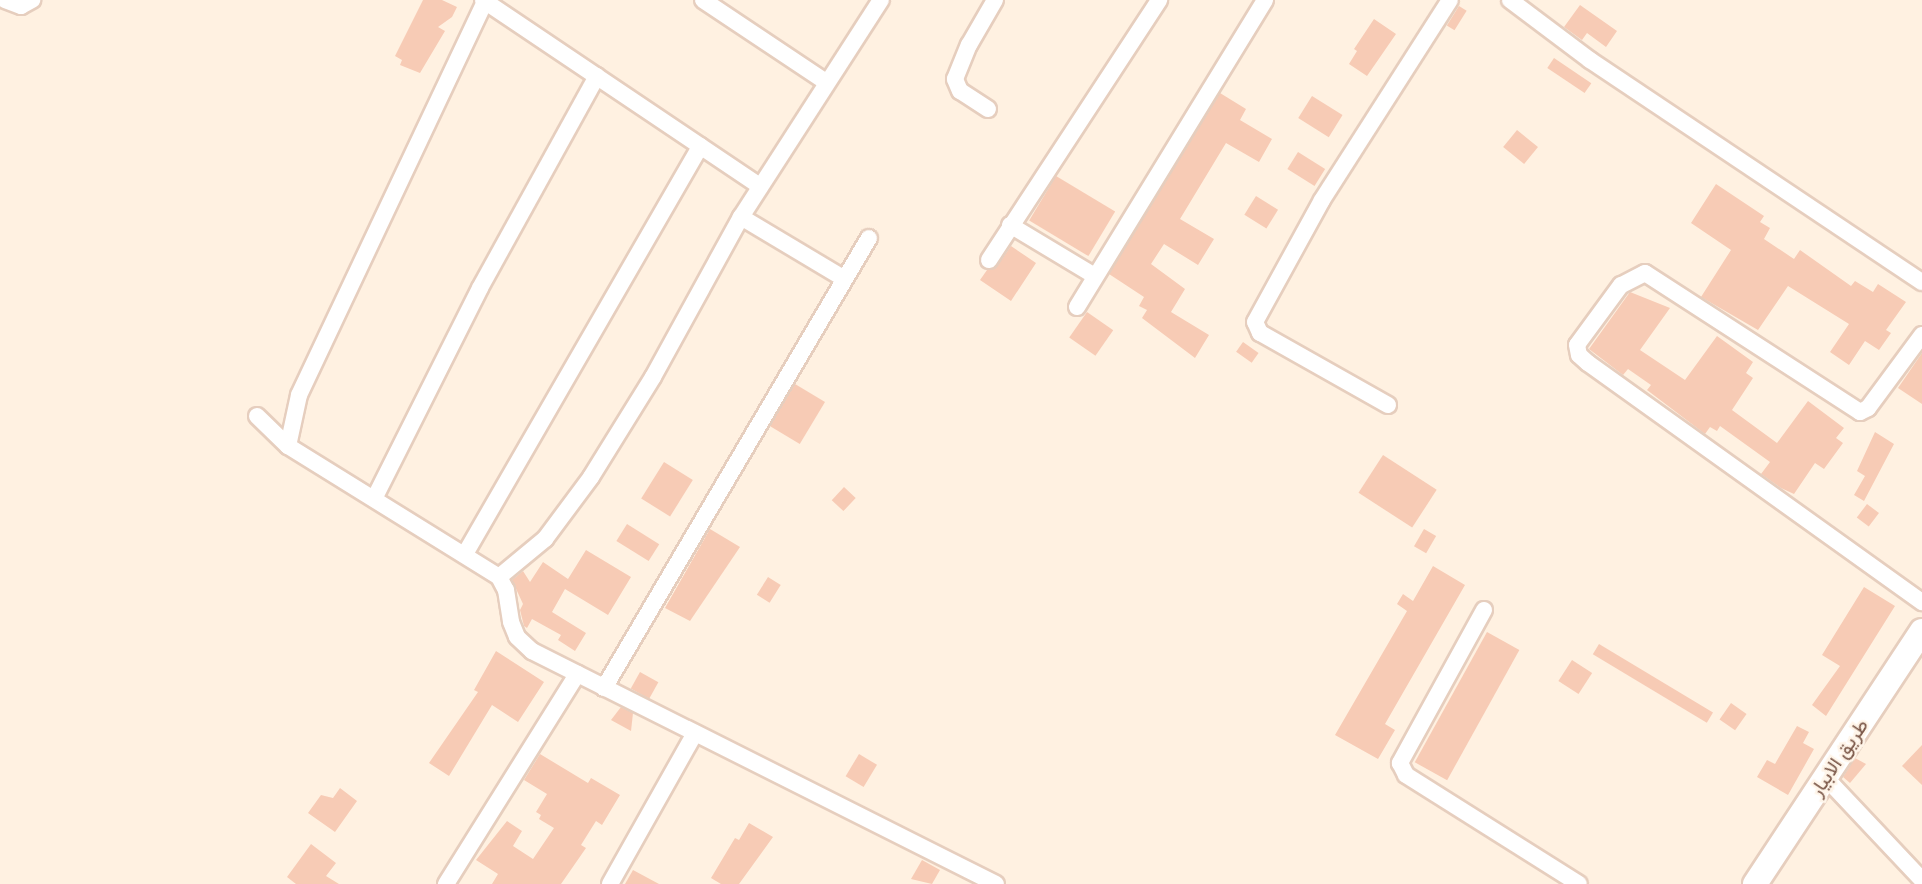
<!DOCTYPE html>
<html>
<head>
<meta charset="utf-8">
<style>
  body { margin:0 }
  #map { position:relative; width:1922px; height:884px; overflow:hidden; background:#fff1e1; font-family:Ubuntu,Vazirmatn,sans-serif }
  div>[style] { position:absolute }
  .building>* { inset:0; background:#f7cbb5; transform-origin:0 0 }
  .roads { filter:drop-shadow(2px 0 #e6cebe) drop-shadow(-2px 0 #e6cebe) drop-shadow(0 2px #e6cebe) drop-shadow(0 -2px #e6cebe) }
  .street>* { height:16px; margin:-8px; padding:0 8px; transform-origin:8px; border-radius:8px; background:#fff }
  .secondary>* { height:24px; margin:-12px; padding:0 12px; transform-origin:12px; border-radius:12px; background:#fff }
  span { translate:-50% -50%; white-space:nowrap; text-align:center; line-height:1.15; -webkit-text-stroke:5px #fff5e9; paint-order:stroke }
  .street-label { font-size:20px; color:#785445 }
</style>
</head>
<body>
<div id="map">
  <div class="building">
    <div style="clip-path:polygon(423px 0,442px 0,457px 7px,452px 17px,438px 27px,445px 31px,420px 73px,400px 65px,402px 60px,395px 56px)"></div>
    <div style="clip-path:polygon(1580px 5px,1617px 31px,1606px 47px,1587px 33px,1582px 40px,1564px 27px)"></div>
    <div style="left:1459px;top:6px;width:9px;height:23px;rotate:32deg"></div>
    <div style="clip-path:polygon(1374px 19px,1396px 34px,1367px 76px,1349px 64px,1357px 51px,1354px 49px)"></div>
    <div style="left:1554px;top:58px;width:45px;height:12px;rotate:34deg"></div>
    <div style="clip-path:polygon(1220px 93px,1246px 109px,1240px 120px,1272px 139px,1259px 162px,1226px 143px,1180px 219px,1214px 239px,1198px 265px,1164px 244px,1151px 264px,1185px 289px,1171px 312px,1209px 335px,1195px 358px,1142px 318px,1147px 310px,1139px 306px,1144px 297px,1109px 274px)"></div>
    <div style="left:1312px;top:96px;width:36px;height:26px;rotate:32deg"></div>
    <div style="left:1517px;top:130px;width:27px;height:22px;rotate:39deg"></div>
    <div style="left:1298px;top:152px;width:32px;height:20px;rotate:32deg"></div>
    <div style="left:1056px;top:176px;width:69px;height:52px;rotate:31deg"></div>
    <div style="clip-path:polygon(1716px 184px,1764px 216px,1760px 222px,1770px 228px,1764px 239px,1794px 259px,1800px 250px,1851px 286px,1855px 281px,1873px 292px,1878px 284px,1906px 302px,1886px 330px,1891px 333px,1879px 350px,1865px 341px,1849px 365px,1830px 352px,1849px 324px,1788px 286px,1758px 330px,1701px 297px,1731px 250px,1691px 223px)"></div>
    <div style="left:1256px;top:196px;width:26px;height:22px;rotate:32deg"></div>
    <div style="clip-path:polygon(1011px 246px,1036px 263px,1011px 301px,980px 280px,987px 270px,997px 266px)"></div>
    <div style="clip-path:polygon(1630px 292px,1670px 308px,1640px 350px,1685px 380px,1717px 336px,1753px 362px,1746px 373px,1753px 378px,1732px 410px,1777px 443px,1808px 401px,1844px 428px,1836px 438px,1843px 443px,1824px 469px,1815px 463px,1794px 494px,1781px 488px,1761px 474px,1770px 462px,1720px 426px,1717px 431px,1710px 427px,1705px 434px,1647px 390px,1651px 385px,1628px 369px,1623px 375px,1589px 349px)"></div>
    <div style="left:1087px;top:312px;width:32px;height:31px;rotate:35deg"></div>
    <div style="left:1243px;top:342px;width:19px;height:12px;rotate:35deg"></div>
    <div style="clip-path:polygon(1922px 353px,1922px 404px,1898px 388px)"></div>
    <div style="left:795px;top:384px;width:35px;height:49px;rotate:31deg"></div>
    <div style="clip-path:polygon(1875px 432px,1894px 444px,1864px 501px,1854px 495px,1865px 476px,1857px 471px)"></div>
    <div style="left:1383px;top:455px;width:64px;height:45px;rotate:33deg"></div>
    <div style="left:664px;top:462px;width:34px;height:43px;rotate:32deg"></div>
    <div style="left:844px;top:487px;width:16px;height:18px;rotate:43deg"></div>
    <div style="left:1867px;top:504px;width:15px;height:17px;rotate:37deg"></div>
    <div style="left:627px;top:524px;width:38px;height:20px;rotate:32deg"></div>
    <div style="clip-path:polygon(710px 529px,740px 547px,690px 621px,665px 608px)"></div>
    <div style="left:1424px;top:529px;width:14px;height:20px;rotate:30deg"></div>
    <div style="clip-path:polygon(586px 550px,631px 577px,608px 615px,565px 589px,552px 612px,586px 633px,575px 651px,558px 640px,561px 635px,532px 619px,527px 628px,524px 626px,520px 610px,523px 604px,512px 580px,523px 571px,530px 582px,543px 562px,568px 579px)"></div>
    <div style="clip-path:polygon(1433px 566px,1465px 585px,1385px 724px,1395px 730px,1378px 759px,1335px 735px,1407px 611px,1397px 604px,1403px 594px,1413px 601px)"></div>
    <div style="left:768px;top:577px;width:15px;height:21px;rotate:32deg"></div>
    <div style="clip-path:polygon(1864px 587px,1895px 606px,1826px 716px,1812px 705px,1840px 666px,1822px 655px)"></div>
    <div style="left:1487px;top:632px;width:37px;height:149px;rotate:29deg"></div>
    <div style="left:1599px;top:644px;width:133px;height:12px;rotate:31deg"></div>
    <div style="clip-path:polygon(496px 651px,544px 682px,518px 722px,492px 705px,449px 776px,429px 763px,478px 692px,474px 690px)"></div>
    <div style="left:1572px;top:660px;width:24px;height:25px;rotate:33deg"></div>
    <div style="left:640px;top:672px;width:21px;height:19px;rotate:29deg"></div>
    <div style="left:1731px;top:703px;width:19px;height:20px;rotate:35deg"></div>
    <div style="clip-path:polygon(621px 707px,633px 713px,631px 731px,611px 720px)"></div>
    <div style="clip-path:polygon(1797px 726px,1809px 732px,1803px 743px,1814px 749px,1788px 795px,1757px 777px,1767px 760px,1775px 764px)"></div>
    <div style="clip-path:polygon(1922px 745px,1922px 785px,1902px 766px)"></div>
    <div style="clip-path:polygon(540px 754px,588px 783px,591px 778px,620px 795px,602px 825px,596px 821px,581px 845px,586px 848px,561px 884px,492px 884px,498px 874px,476px 860px,507px 821px,522px 831px,513px 846px,533px 859px,554px 828px,539px 819px,541px 815px,536px 812px,547px 794px,524px 780px)"></div>
    <div style="left:859px;top:754px;width:21px;height:26px;rotate:31deg"></div>
    <div style="clip-path:polygon(1855px 758px,1866px 764px,1850px 783px,1843px 777px)"></div>
    <div style="clip-path:polygon(340px 788px,357px 801px,335px 832px,308px 813px,321px 795px,333px 798px)"></div>
    <div style="clip-path:polygon(749px 823px,773px 837px,739px 884px,721px 884px,711px 878px,735px 838px,739px 840px)"></div>
    <div style="clip-path:polygon(311px 844px,336px 863px,326px 876px,339px 884px,296px 884px,287px 877px)"></div>
    <div style="clip-path:polygon(922px 860px,940px 870px,932px 884px,911px 879px)"></div>
    <div style="clip-path:polygon(633px 870px,659px 884px,625px 884px)"></div>
  </div>
  <div class="roads">
    <div class="street">
      <div style="left:5px;top:0;width:17px;rotate:21deg"></div>
      <div style="left:21px;top:6px;width:13px;rotate:-29deg"></div>
      <div style="left:483px;top:0;width:334px;rotate:33.9deg"></div>
      <div style="left:703px;top:0;width:148px;rotate:33.7deg"></div>
      <div style="left:1510px;top:0;width:100px;rotate:36.9deg"></div>
      <div style="left:1590px;top:60px;width:399px;rotate:33.8deg"></div>
      <div style="left:988px;top:109px;width:33px;rotate:-147deg"></div>
      <div style="left:960px;top:91px;width:13px;rotate:-113deg"></div>
      <div style="left:955px;top:79px;width:37px;rotate:-68deg"></div>
      <div style="left:969px;top:45px;width:52px;rotate:-60deg"></div>
      <div style="left:741px;top:217px;width:119px;rotate:30.9deg"></div>
      <div style="left:1010px;top:225px;width:99px;rotate:31deg"></div>
      <div style="left:989px;top:260px;width:311px;rotate:-56.8deg"></div>
      <div style="left:1077px;top:307px;width:360px;rotate:-58.5deg"></div>
      <div style="left:1922px;top:335px;width:91px;rotate:126.5deg"></div>
      <div style="left:1868px;top:408px;width:9px;rotate:153deg"></div>
      <div style="left:1860px;top:412px;width:256px;rotate:-147.1deg"></div>
      <div style="left:1645px;top:273px;width:27px;rotate:153deg"></div>
      <div style="left:1621px;top:285px;width:74px;rotate:126.3deg"></div>
      <div style="left:1577px;top:345px;width:10px;rotate:79deg"></div>
      <div style="left:1579px;top:355px;width:12px;rotate:42deg"></div>
      <div style="left:1588px;top:363px;width:411px;rotate:35.6deg"></div>
      <div style="left:1388px;top:405px;width:147px;rotate:-150.6deg"></div>
      <div style="left:1260px;top:333px;width:12px;rotate:-114deg"></div>
      <div style="left:1255px;top:322px;width:139px;rotate:-61.2deg"></div>
      <div style="left:1322px;top:200px;width:237px;rotate:-57.4deg"></div>
      <div style="left:257px;top:416px;width:43px;rotate:44.1deg"></div>
      <div style="left:288px;top:446px;width:248px;rotate:31.8deg"></div>
      <div style="left:499px;top:577px;width:15px;rotate:62deg"></div>
      <div style="left:506px;top:590px;width:32px;rotate:81deg"></div>
      <div style="left:511px;top:622px;width:16px;rotate:68deg"></div>
      <div style="left:517px;top:637px;width:21px;rotate:43deg"></div>
      <div style="left:532px;top:651px;width:519px;rotate:26.66deg"></div>
      <div style="left:288px;top:446px;width:52px;rotate:-77.8deg"></div>
      <div style="left:299px;top:395px;width:436px;rotate:-64.7deg"></div>
      <div style="left:375px;top:497px;width:234px;rotate:-63.3deg"></div>
      <div style="left:480px;top:288px;width:242px;rotate:-61.1deg"></div>
      <div style="left:465px;top:554px;width:471px;rotate:-60deg"></div>
      <div style="left:499px;top:577px;width:60px;rotate:-39.6deg"></div>
      <div style="left:545px;top:539px;width:77px;rotate:-53.4deg"></div>
      <div style="left:591px;top:477px;width:118px;rotate:-58.2deg"></div>
      <div style="left:653px;top:377px;width:183px;rotate:-61.2deg"></div>
      <div style="left:741px;top:217px;width:258px;rotate:-57.2deg"></div>
      <div style="left:1484px;top:610px;width:175px;rotate:118.8deg"></div>
      <div style="left:1400px;top:763px;width:13px;rotate:63deg"></div>
      <div style="left:1406px;top:775px;width:204px;rotate:32.2deg"></div>
      <div style="left:604px;top:688px;width:522px;rotate:-59.51deg"></div>
      <div style="left:1824px;top:776px;width:143px;rotate:46.7deg"></div>
      <div style="left:446px;top:884px;width:248px;rotate:-58deg"></div>
      <div style="left:610px;top:884px;width:173px;rotate:-60.6deg"></div>
    </div>
    <div class="secondary">
      <div style="left:1755px;top:884px;width:303px;rotate:-56.6deg"></div>
    </div>
  </div>
  <div class="street-label">
    <span style="left:1838px;top:757px;rotate:-56deg">طريق الابيار</span>
  </div>
</div>
</body>
</html>
